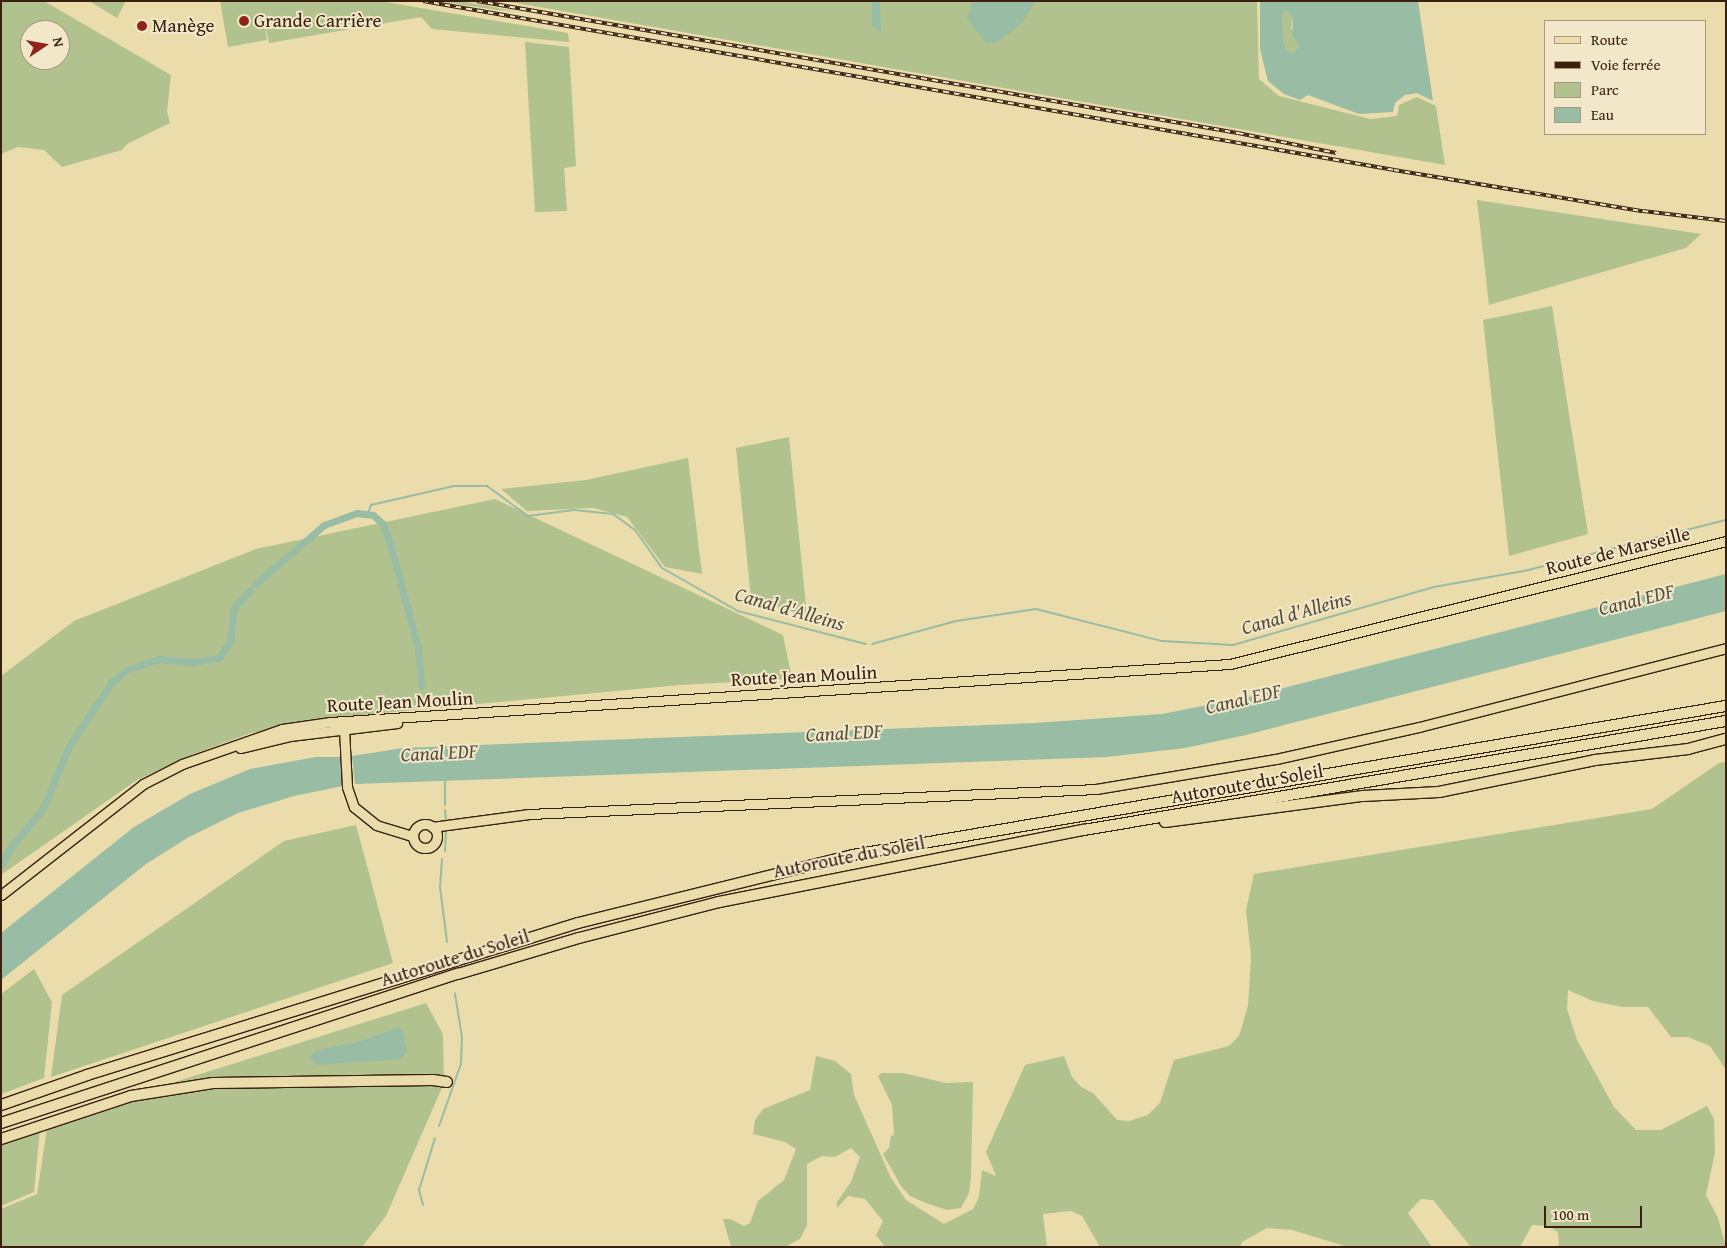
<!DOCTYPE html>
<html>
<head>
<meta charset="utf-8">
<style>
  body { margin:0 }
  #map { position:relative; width:1727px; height:1248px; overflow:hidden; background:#ebdcac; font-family:"Gentium Book Plus",serif }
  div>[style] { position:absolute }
  .green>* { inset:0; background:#b1c28e }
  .water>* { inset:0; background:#99bca5 }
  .stream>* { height:2px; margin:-1px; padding:0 1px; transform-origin:1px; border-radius:1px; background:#99bca5 }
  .canal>* { height:7px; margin:-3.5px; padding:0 3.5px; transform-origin:3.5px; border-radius:3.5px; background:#99bca5 }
  .roads { filter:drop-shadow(1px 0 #39200f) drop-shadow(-1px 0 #39200f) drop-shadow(0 1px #39200f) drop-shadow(0 -1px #39200f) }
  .primary>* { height:9px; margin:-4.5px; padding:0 4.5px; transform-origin:4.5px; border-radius:4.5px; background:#ebdcac }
  .primary>.ring { margin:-4.5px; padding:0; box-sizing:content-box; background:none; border:9px solid #ebdcac; border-radius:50% }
  .motorway>* { height:10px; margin:-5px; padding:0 5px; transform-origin:5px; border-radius:5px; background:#ebdcac }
  .rail>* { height:4px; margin-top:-2px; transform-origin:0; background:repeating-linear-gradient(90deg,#f2e8c9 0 5.5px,#39200f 0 11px); box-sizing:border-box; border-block:1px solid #39200f }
  .dots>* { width:14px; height:14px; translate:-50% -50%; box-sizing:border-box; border:2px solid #f2e8c9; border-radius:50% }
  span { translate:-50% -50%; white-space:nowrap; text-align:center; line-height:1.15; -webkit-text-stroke:4px #f2e8c9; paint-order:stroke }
  .poi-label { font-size:19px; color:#39200f }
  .left { translate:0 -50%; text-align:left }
  .street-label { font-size:19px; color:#39200f }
  .water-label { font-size:20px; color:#564f3c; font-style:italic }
  .frame { position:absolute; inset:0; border:2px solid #39200f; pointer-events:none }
  .legend { position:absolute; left:1544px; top:20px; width:162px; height:115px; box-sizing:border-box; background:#f2e8c9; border:1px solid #a8987f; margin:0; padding:6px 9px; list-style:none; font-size:15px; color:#39200f }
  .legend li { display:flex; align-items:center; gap:10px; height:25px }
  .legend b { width:25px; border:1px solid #a8987f }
  .north { position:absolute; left:20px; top:20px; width:50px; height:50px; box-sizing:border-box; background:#f2e8c9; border:1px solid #a8987f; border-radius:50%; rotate:78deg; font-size:14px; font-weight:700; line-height:20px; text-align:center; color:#39200f }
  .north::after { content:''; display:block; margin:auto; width:18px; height:22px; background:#8f2418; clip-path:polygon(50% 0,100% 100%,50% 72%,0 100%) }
  .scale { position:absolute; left:1544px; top:1206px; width:98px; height:22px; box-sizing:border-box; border:2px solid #39200f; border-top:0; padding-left:6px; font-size:15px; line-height:18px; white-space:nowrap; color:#39200f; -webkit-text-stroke:4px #f2e8c9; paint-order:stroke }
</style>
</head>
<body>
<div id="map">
  <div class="green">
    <div style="clip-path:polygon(evenodd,1px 1px,44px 1px,171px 75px,167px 112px,170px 123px,127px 144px,122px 150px,62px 167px,44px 150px,18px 147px,1px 154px,1px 1px,30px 30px,60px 30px,60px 60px,30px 60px,30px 30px)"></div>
    <div style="clip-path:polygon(89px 1px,126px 1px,117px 18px)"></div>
    <div style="clip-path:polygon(220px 1px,380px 1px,568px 33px,569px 42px,432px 29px,421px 17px,269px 43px,264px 20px,267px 40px,228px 47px)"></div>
    <div style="clip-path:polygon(437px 1px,461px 1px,514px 11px,497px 10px)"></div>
    <div style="clip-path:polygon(505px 1px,1257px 1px,1259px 79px,1279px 96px,1370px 119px,1397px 116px,1399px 105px,1417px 97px,1436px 106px,1445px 165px)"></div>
    <div style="clip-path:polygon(1285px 10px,1293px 17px,1291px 28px,1299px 44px,1294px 53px,1287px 51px,1285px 46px,1282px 14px)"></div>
    <div style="clip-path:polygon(525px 42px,569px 47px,576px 166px,564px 168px,567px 211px,535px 212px)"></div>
    <div style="clip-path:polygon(1477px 200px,1701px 234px,1686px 248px,1489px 305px)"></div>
    <div style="clip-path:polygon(1552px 306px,1588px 534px,1509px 556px,1483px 320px)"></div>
    <div style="clip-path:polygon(789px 437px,807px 616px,751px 599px,736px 448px)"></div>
    <div style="clip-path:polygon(688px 458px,702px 574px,665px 567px,627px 517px,593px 508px,527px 511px,501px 489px,586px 480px)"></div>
    <div style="clip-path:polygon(495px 499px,783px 635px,792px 679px,680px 685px,350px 716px,251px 733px,191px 755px,137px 780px,1px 875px,1px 676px,74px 621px,256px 549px)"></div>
    <div style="clip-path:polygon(1726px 762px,1726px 1070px,1710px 1046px,1688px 1037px,1671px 1037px,1648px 1007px,1622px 1007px,1593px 1001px,1568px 990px,1567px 1009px,1577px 1040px,1614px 1107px,1636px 1130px,1661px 1130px,1707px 1106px,1714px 1119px,1715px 1152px,1706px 1195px,1718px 1218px,1726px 1247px,1559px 1247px,1558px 1232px,1548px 1226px,1532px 1225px,1520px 1247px,1471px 1247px,1433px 1200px,1421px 1199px,1408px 1213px,1432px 1247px,1348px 1247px,1292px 1230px,1267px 1228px,1242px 1242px,1240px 1247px,1100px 1247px,1082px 1216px,1071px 1211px,1043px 1214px,1047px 1247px,885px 1247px,876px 1235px,883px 1221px,865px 1199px,848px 1196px,837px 1208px,837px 1202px,851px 1182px,860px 1157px,851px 1148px,835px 1157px,822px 1156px,807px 1164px,807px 1225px,800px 1239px,785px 1247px,731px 1247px,723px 1219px,730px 1219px,744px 1226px,750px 1223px,758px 1201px,784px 1180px,796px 1149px,785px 1142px,753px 1134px,755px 1120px,763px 1109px,810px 1090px,816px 1056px,835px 1061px,851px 1074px,854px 1095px,891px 1178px,906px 1200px,944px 1224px,973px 1209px,979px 1197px,982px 1170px,996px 1176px,986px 1152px,1025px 1065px,1064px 1056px,1072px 1077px,1081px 1087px,1093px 1093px,1117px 1120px,1129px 1121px,1148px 1115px,1160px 1103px,1174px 1060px,1229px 1046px,1239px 1036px,1248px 1006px,1251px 956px,1246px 910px,1254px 874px,1652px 809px,1719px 763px)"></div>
    <div style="clip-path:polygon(356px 825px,393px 963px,51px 1077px,62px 995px,284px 841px)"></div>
    <div style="clip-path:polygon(34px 969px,52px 1002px,44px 1078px,1px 1094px,1px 994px)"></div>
    <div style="clip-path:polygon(426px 1003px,443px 1034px,444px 1083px,386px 1216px,362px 1247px,1px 1247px,1px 1209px,37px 1194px,48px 1122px)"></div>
    <div style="clip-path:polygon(881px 1073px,903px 1073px,946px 1083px,973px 1082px,971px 1177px,969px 1193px,961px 1208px,947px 1210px,926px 1203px,910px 1196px,901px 1186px,883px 1154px,889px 1148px,891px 1136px,894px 1135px,892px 1105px,878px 1076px)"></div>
    <div style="clip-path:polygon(41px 1119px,34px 1192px,1px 1206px,1px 1135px)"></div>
  </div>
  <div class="water">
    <div style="clip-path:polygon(872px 1px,880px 3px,881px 32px,872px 26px)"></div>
    <div style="clip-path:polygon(972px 1px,1035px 1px,1022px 23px,999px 41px,986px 43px,967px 19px)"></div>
    <div style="clip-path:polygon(evenodd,1260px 1px,1418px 1px,1433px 101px,1417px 93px,1405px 95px,1395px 103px,1393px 112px,1359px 114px,1308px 95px,1300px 100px,1284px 94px,1268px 81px,1260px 49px,1260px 1px,1285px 10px,1293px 17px,1292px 36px,1299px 44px,1294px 53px,1287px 51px,1285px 46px,1282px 14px,1285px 10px)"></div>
    <div style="clip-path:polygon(1726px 574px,1726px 611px,1246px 735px,1185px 748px,1107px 757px,355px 784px,352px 756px,403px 748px,1035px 723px,1162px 714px,1253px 696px)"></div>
    <div style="clip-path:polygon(316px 757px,340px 757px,343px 786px,294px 796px,238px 813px,189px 837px,146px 864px,1px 980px,1px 933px,134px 827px,190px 794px,250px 769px)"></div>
    <div style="clip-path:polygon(399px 1027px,403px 1031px,407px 1052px,401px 1059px,316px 1065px,309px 1058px,316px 1050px,358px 1042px)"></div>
  </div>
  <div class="stream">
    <div style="left:368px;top:513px;width:9px;rotate:-69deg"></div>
    <div style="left:371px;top:505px;width:85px;rotate:-12.9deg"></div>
    <div style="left:454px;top:486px;width:33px"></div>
    <div style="left:487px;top:486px;width:51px;rotate:36.2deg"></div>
    <div style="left:528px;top:516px;width:46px;rotate:-7.4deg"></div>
    <div style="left:574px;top:510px;width:39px;rotate:6deg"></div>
    <div style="left:613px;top:514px;width:27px;rotate:36deg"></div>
    <div style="left:635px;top:530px;width:47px;rotate:54.6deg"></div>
    <div style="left:662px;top:568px;width:87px;rotate:29.5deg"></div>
    <div style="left:738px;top:611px;width:132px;rotate:14.5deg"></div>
    <div style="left:872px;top:644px;width:87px;rotate:-15.3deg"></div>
    <div style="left:956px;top:621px;width:81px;rotate:-8.5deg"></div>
    <div style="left:1036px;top:609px;width:130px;rotate:14.3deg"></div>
    <div style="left:1162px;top:641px;width:71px;rotate:3.2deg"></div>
    <div style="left:1233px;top:645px;width:209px;rotate:-16.1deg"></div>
    <div style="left:1434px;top:587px;width:91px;rotate:-10.1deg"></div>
    <div style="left:1524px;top:571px;width:208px;rotate:-14.2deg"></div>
    <div style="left:445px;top:780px;width:25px;rotate:90deg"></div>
    <div style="left:445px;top:810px;width:11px;rotate:85deg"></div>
    <div style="left:445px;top:851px;width:18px;rotate:-87deg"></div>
    <div style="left:442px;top:859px;width:28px;rotate:94deg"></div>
    <div style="left:440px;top:887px;width:55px;rotate:82.7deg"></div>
    <div style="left:439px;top:1126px;width:66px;rotate:-70.5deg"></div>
    <div style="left:461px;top:1064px;width:27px;rotate:-88deg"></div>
    <div style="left:462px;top:1037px;width:44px;rotate:-99.2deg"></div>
    <div style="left:423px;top:1205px;width:16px;rotate:-105deg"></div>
    <div style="left:419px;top:1190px;width:54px;rotate:-72.9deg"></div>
  </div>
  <div class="canal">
    <div style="left:255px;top:584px;width:91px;rotate:-40.5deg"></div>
    <div style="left:324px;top:525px;width:35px;rotate:-20deg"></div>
    <div style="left:357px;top:513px;width:16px;rotate:7deg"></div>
    <div style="left:373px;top:515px;width:13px;rotate:42deg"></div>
    <div style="left:383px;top:524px;width:20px;rotate:70deg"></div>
    <div style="left:390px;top:543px;width:109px;rotate:75.1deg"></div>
    <div style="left:418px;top:648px;width:38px;rotate:85deg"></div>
    <div style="left:1px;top:865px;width:17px;rotate:-62deg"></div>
    <div style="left:9px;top:850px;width:54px;rotate:-51deg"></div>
    <div style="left:43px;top:808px;width:67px;rotate:-67.2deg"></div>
    <div style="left:69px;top:746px;width:77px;rotate:-56.1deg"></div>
    <div style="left:112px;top:682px;width:19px;rotate:-39deg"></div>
    <div style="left:127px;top:670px;width:34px;rotate:-19deg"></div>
    <div style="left:159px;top:659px;width:32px;rotate:5deg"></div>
    <div style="left:191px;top:662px;width:28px;rotate:-8deg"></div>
    <div style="left:219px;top:658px;width:20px;rotate:-57deg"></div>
    <div style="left:230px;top:641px;width:33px;rotate:-83deg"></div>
    <div style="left:234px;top:608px;width:24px;rotate:-48deg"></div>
  </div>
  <div class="roads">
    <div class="primary">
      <div style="left:340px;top:726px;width:5px;rotate:37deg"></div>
      <div style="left:344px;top:729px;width:58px;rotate:87deg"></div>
      <div style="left:347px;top:787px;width:21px;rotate:71deg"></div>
      <div style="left:354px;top:807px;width:28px;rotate:39deg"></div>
      <div style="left:376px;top:825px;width:39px;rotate:17deg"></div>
      <div style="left:240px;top:748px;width:51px;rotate:-13.5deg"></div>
      <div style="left:290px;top:736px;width:108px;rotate:-6.9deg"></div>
      <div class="ring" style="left:413px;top:824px;width:15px;height:15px"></div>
      <div style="left:432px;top:827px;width:98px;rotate:-7.6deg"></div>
      <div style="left:529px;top:814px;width:568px;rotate:-2.52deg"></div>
      <div style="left:1096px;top:789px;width:182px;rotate:-9.5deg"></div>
      <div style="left:1276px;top:759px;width:147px;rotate:-12.6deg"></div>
      <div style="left:1419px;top:727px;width:317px;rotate:-14.4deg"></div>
      <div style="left:1px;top:895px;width:180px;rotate:-38deg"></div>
      <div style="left:143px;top:784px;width:44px;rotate:-27.1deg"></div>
      <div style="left:182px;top:764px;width:106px;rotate:-19.3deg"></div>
      <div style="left:282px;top:729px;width:49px;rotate:-8.3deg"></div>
      <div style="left:330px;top:722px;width:902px;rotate:-3.69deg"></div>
      <div style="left:1230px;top:664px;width:511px;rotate:-13.93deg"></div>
    </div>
    <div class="motorway">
      <div style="left:1165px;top:822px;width:200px;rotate:-7.5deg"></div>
      <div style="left:1363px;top:796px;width:76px;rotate:-3deg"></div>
      <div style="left:1439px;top:792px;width:159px;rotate:-11.6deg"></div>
      <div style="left:1595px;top:760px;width:94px;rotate:-6.7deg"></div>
      <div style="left:1688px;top:749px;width:39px;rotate:-15deg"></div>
      <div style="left:1px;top:1105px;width:91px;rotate:-19.2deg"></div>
      <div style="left:87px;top:1075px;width:514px;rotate:-17.2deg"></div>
      <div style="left:578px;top:923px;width:283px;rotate:-13.9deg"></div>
      <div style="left:853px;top:855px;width:886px;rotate:-9.69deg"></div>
      <div style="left:1px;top:1123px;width:481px;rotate:-18.1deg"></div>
      <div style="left:458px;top:974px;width:126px;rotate:-16.6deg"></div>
      <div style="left:579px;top:938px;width:145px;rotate:-14.4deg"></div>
      <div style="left:719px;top:902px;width:372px;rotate:-11.2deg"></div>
      <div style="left:1084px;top:830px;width:651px;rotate:-9.64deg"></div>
      <div style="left:1px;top:1139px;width:137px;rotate:-18.3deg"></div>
      <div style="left:131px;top:1096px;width:83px;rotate:-9deg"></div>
      <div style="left:213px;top:1083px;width:220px;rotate:-0.8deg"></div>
      <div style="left:433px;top:1080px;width:14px;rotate:8deg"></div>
    </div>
  </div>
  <div class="rail">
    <div style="left:423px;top:1px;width:986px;rotate:9.87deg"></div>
    <div style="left:1394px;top:170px;width:252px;rotate:9.4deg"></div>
    <div style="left:1643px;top:211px;width:84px;rotate:6.9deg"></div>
    <div style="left:477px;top:1px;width:772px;rotate:9.84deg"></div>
    <div style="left:1238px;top:133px;width:100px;rotate:11.5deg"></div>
  </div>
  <div class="dots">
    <div style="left:244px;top:21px;background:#8f2418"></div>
    <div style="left:142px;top:26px;background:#8f2418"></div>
  </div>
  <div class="poi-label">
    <span class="left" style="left:254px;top:21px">Grande Carrière</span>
    <span class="left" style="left:152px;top:26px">Manège</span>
  </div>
  <div class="street-label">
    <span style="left:1618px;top:551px;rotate:-14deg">Route de Marseille</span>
    <span style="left:804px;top:676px;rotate:-3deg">Route Jean Moulin</span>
    <span style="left:400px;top:702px;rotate:-3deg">Route Jean Moulin</span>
    <span style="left:1247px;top:784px;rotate:-10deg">Autoroute du Soleil</span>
    <span style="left:849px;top:857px;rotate:-11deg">Autoroute du Soleil</span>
    <span style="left:455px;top:958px;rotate:-17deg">Autoroute du Soleil</span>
  </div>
  <div class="water-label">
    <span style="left:1636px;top:599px;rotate:-14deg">Canal EDF</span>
    <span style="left:790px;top:608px;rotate:16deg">Canal d'Alleins</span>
    <span style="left:1296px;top:612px;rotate:-16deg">Canal d'Alleins</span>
    <span style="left:1243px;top:698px;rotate:-13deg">Canal EDF</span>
    <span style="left:844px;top:732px;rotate:-3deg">Canal EDF</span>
    <span style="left:439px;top:752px;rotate:-3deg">Canal EDF</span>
  </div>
  <div class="frame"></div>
  <ul class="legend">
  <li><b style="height:6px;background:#ebdcac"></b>Route</li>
  <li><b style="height:6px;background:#39200f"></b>Voie ferrée</li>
  <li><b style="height:14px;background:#b1c28e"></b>Parc</li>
  <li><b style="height:14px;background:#99bca5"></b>Eau</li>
  </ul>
  <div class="north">N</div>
  <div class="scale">100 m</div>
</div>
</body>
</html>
